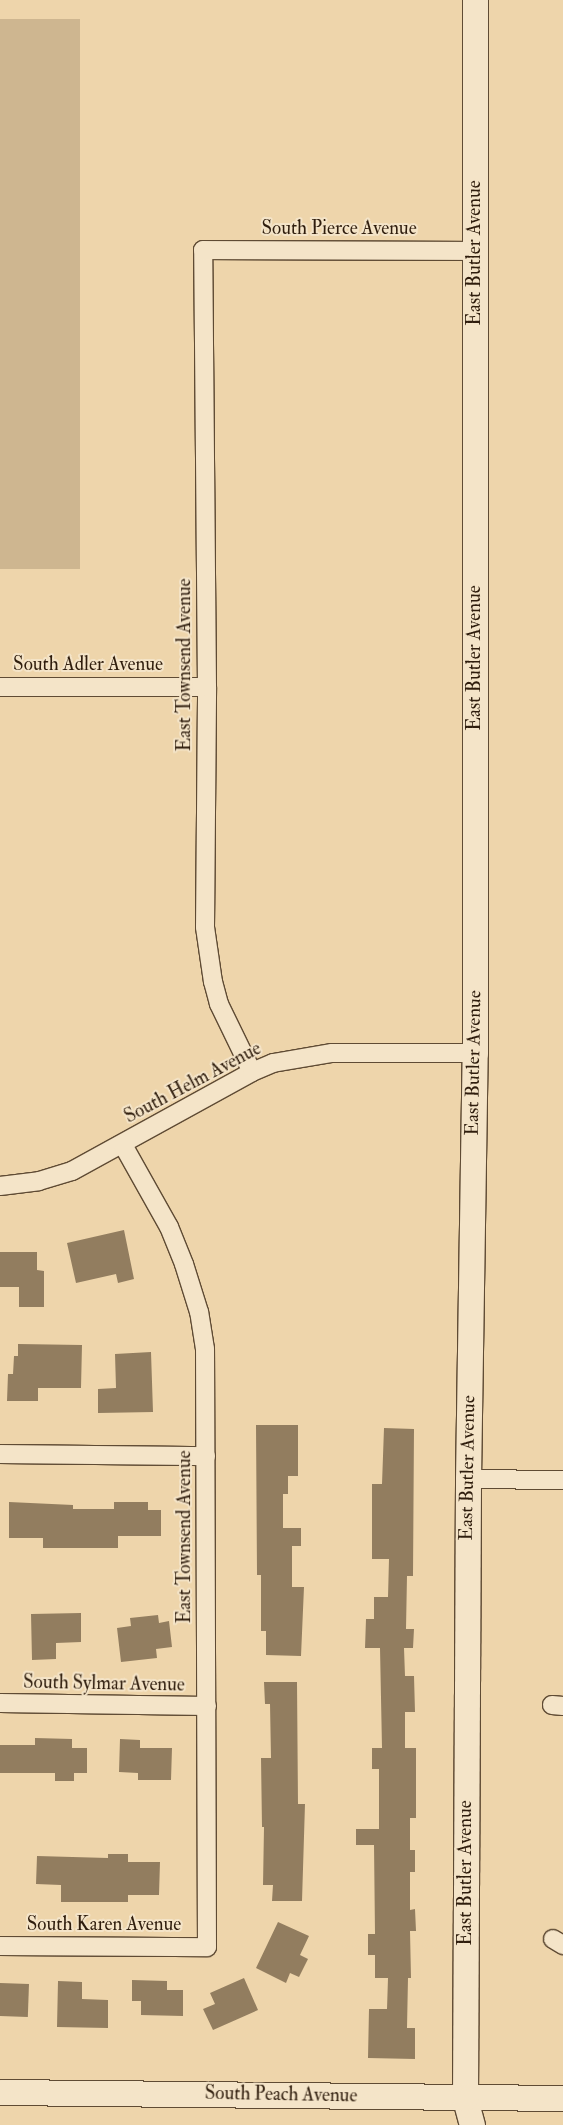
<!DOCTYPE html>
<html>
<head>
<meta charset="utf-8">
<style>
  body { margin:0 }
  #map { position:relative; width:563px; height:2125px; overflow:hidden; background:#eed5ab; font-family:"IM FELL Double Pica",serif }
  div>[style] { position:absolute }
  .green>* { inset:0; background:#ceb690; transform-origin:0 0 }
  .building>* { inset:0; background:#927d5f; transform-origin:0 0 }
  .roads { filter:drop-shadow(1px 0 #5f4b34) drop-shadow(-1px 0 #5f4b34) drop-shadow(0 1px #5f4b34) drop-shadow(0 -1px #5f4b34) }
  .street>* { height:18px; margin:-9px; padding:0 9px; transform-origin:9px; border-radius:9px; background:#f4e4c8 }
  .secondary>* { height:25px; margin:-12.5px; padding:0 12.5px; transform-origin:12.5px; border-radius:12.5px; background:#f4e4c8 }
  span { translate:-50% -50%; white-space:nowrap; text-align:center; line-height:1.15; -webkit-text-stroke:4px #f4e4c8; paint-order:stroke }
  .street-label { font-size:19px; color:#2f1d0d }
</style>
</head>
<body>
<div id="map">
  <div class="green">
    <div style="left:0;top:19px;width:80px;height:550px"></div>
  </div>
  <div class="building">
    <div style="clip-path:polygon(124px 1230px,134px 1279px,118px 1283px,116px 1274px,76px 1283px,67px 1243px)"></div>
    <div style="clip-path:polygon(0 1252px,37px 1252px,37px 1270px,44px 1271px,44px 1307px,19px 1307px,19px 1287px,0 1287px)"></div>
    <div style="clip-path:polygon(18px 1344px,82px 1345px,81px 1388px,38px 1388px,38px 1401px,7px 1401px,8px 1374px,13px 1374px,14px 1356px,18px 1356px)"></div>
    <div style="clip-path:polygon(151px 1352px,153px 1412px,98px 1413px,98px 1389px,116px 1388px,115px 1354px)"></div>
    <div style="clip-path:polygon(256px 1425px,298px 1425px,298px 1476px,288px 1476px,288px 1494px,283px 1494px,283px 1528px,301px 1528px,301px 1546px,292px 1546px,292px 1587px,304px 1587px,301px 1656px,266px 1655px,266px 1631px,261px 1631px,261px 1575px,257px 1575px)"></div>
    <div style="clip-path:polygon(384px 1428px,414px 1429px,413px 1576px,407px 1576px,406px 1629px,414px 1629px,413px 1648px,404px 1648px,405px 1676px,414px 1676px,415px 1712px,405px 1712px,405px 1748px,416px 1748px,416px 1818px,410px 1818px,410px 1850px,415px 1850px,415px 1872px,410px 1872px,410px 1910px,415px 1909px,416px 1931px,410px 1931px,411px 1978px,408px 1978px,407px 2028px,415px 2028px,415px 2059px,368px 2058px,369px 2009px,387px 2009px,388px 1978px,375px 1978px,375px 1955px,368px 1955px,368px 1934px,375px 1934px,374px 1845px,356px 1845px,356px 1829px,379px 1829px,379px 1769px,372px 1769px,372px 1748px,382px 1748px,380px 1648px,365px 1648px,366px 1619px,374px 1619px,374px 1597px,388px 1597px,389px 1559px,372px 1559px,372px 1484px,382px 1484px)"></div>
    <div style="clip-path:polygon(9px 1502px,73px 1505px,73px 1509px,114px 1509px,114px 1502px,148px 1502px,148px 1510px,161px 1510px,161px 1536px,118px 1536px,118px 1548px,43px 1548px,43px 1538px,9px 1538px)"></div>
    <div style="clip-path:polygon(81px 1613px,81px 1642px,56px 1643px,56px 1659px,32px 1660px,31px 1614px)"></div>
    <div style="clip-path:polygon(158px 1615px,159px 1623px,169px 1621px,172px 1647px,156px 1649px,157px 1658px,121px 1662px,117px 1628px,131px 1626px,130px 1618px)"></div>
    <div style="clip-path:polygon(264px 1682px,297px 1682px,298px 1804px,305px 1804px,302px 1901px,272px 1901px,273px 1885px,263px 1885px,264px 1827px,262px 1827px,261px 1758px,271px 1758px,270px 1704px,265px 1704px)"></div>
    <div style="clip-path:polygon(35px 1738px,72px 1739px,72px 1748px,87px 1748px,87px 1773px,74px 1773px,74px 1781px,55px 1781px,55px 1773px,0 1773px,0 1745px,35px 1745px)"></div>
    <div style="clip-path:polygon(120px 1739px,140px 1740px,140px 1748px,172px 1748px,171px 1780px,138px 1780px,138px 1773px,119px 1772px)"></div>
    <div style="clip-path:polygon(108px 1854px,128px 1854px,128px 1862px,160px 1862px,159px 1895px,128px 1895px,128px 1902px,61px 1902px,61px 1885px,36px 1884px,37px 1856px,108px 1858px)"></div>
    <div style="clip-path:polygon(278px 1922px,309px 1936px,300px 1955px,308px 1959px,299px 1977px,290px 1973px,286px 1983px,256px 1968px)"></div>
    <div style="clip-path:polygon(244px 1978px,258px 2010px,213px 2030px,203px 2009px,215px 2004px,210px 1993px)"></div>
    <div style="clip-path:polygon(132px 1980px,167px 1981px,167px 1990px,183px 1990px,183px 2016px,141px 2015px,141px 2001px,132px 2001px)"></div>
    <div style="clip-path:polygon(58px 1981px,82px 1982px,82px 1999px,108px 2000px,108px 2028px,57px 2027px)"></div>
    <div style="left:0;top:1983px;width:29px;height:33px;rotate:2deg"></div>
  </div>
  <div class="roads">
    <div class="street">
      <div style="left:0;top:687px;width:207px"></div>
      <div style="left:252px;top:1072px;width:76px;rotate:-115.9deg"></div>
      <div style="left:219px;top:1004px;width:23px;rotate:-105deg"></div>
      <div style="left:213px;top:982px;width:56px;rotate:-98.3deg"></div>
      <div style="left:205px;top:927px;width:240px;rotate:-89.5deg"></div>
      <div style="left:207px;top:687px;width:437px;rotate:-90.5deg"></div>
      <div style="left:203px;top:250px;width:272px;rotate:0.2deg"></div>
      <div style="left:0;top:1186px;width:39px;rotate:-7deg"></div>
      <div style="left:39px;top:1181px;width:34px;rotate:-17deg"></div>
      <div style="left:72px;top:1171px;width:205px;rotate:-28.8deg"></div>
      <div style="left:252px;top:1072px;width:23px;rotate:-23deg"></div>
      <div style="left:273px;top:1063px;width:60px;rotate:-9.6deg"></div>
      <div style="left:332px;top:1053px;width:143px"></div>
      <div style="left:0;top:1454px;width:206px;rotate:0.6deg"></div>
      <div style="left:468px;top:1479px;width:95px;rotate:0.6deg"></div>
      <div style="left:0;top:1703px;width:207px;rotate:0.8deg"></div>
      <div style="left:552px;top:1705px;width:11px;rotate:5deg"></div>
      <div style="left:553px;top:1939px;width:12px;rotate:31deg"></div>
      <div style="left:0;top:1946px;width:207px;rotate:0.3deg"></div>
      <div style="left:207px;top:1947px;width:598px;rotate:-90.19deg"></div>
      <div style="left:205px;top:1349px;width:37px;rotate:-99deg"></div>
      <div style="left:199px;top:1312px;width:50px;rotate:-107.4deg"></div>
      <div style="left:184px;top:1264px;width:40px;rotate:-112deg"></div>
      <div style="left:169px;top:1227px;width:94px;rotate:-119.3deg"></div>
    </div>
    <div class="secondary">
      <div style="left:0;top:2092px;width:563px;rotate:0.61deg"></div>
      <div style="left:472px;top:2125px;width:28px;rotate:-105deg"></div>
      <div style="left:465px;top:2098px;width:619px;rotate:-89.72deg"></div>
      <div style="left:468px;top:1479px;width:426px;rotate:-89.1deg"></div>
      <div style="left:475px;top:1053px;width:1053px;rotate:-90deg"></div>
    </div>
  </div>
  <div class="street-label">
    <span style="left:339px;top:229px">South Pierce Avenue</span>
    <span style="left:475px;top:253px;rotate:-90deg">East Butler Avenue</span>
    <span style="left:475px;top:658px;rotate:-90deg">East Butler Avenue</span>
    <span style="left:88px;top:665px">South Adler Avenue</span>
    <span style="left:185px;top:665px;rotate:-90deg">East Townsend Avenue</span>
    <span style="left:474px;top:1063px;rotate:-89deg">East Butler Avenue</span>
    <span style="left:193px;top:1083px;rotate:-28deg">South Helm Avenue</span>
    <span style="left:468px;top:1468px;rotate:-89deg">East Butler Avenue</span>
    <span style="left:185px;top:1537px;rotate:-90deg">East Townsend Avenue</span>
    <span style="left:104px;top:1684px;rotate:1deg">South Sylmar Avenue</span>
    <span style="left:466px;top:1873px;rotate:-90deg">East Butler Avenue</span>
    <span style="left:104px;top:1925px">South Karen Avenue</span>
    <span style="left:281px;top:2095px;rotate:1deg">South Peach Avenue</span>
  </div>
</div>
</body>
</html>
